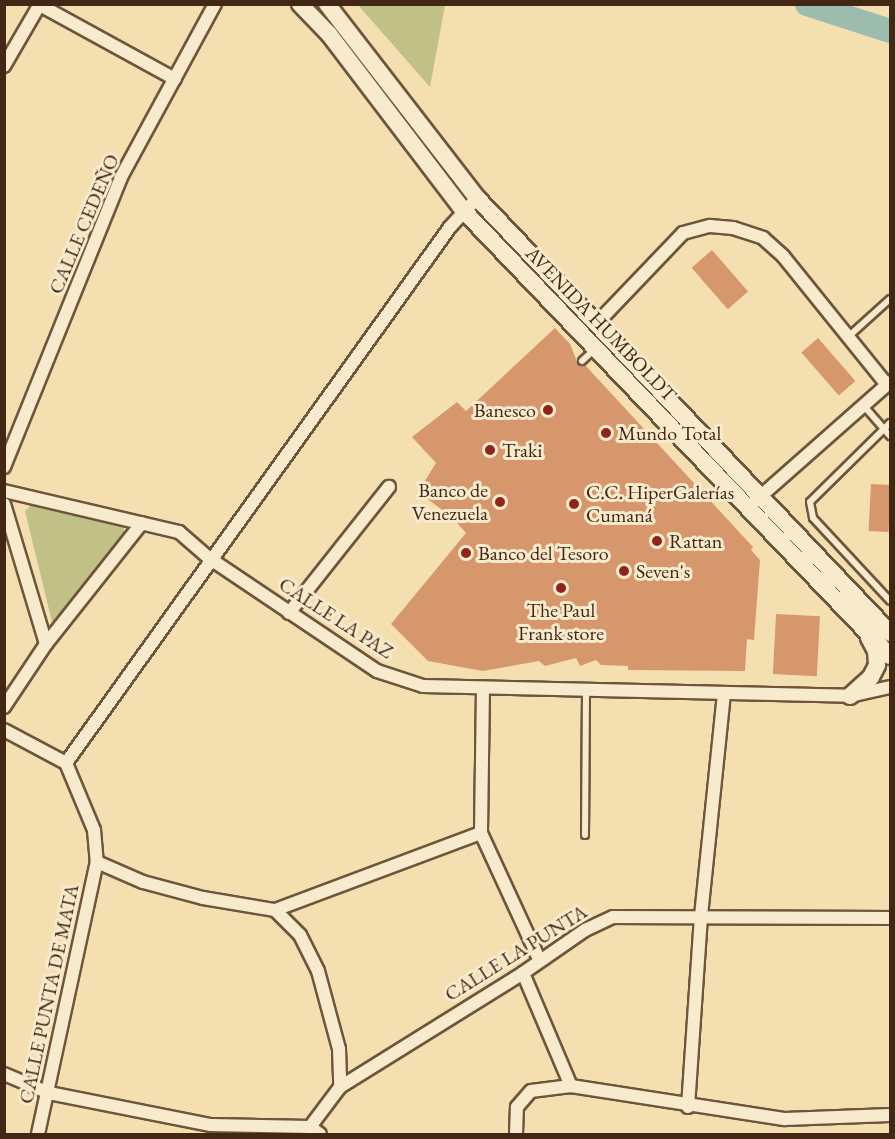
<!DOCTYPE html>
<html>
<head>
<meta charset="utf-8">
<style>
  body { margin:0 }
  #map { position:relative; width:895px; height:1139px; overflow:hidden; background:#f4dfb0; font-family:"EB Garamond",serif }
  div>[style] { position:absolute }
  .green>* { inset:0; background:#c1c087 }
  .river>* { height:24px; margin:-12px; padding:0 12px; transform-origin:12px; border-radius:12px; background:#9cbcad }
  .building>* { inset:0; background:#d7976d; transform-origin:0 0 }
  .roads { filter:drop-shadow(2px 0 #6e553b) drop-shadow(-2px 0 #6e553b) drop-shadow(0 2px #6e553b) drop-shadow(0 -2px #6e553b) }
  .service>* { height:6px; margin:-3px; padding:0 3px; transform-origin:3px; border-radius:3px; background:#f8eacc }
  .minor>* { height:12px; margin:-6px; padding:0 6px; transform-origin:6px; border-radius:6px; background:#f8eacc }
  .secondary>* { height:16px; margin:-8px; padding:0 8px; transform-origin:8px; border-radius:8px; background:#f8eacc }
  .dots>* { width:16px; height:16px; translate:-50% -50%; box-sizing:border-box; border:3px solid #f8eacc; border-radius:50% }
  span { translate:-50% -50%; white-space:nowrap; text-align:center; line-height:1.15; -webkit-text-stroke:6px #f8eacc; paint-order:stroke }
  .street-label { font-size:20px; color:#422714 }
  .poi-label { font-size:20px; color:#422714 }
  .right { translate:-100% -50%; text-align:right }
  .left { translate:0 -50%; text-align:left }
  .frame { position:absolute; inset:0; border:6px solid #422714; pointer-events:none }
</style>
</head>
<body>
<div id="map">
  <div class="green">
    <div style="clip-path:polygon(358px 5px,445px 5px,430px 87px)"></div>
    <div style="clip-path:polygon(32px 504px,124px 526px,124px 533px,53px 626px,25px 511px)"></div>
  </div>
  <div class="river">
    <div style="left:807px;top:4px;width:87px;rotate:18deg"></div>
  </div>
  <div class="building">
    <div style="left:712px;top:250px;width:55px;height:27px;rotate:49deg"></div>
    <div style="clip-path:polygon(555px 328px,570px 344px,578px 364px,585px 365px,753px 547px,751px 550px,760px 560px,754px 640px,747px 639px,745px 671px,628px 670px,628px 666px,601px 665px,596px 660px,580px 666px,576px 658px,545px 666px,539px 661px,483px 671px,428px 661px,391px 624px,466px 533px,452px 517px,418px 492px,436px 463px,412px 437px,457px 402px,466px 411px)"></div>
    <div style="left:818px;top:338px;width:57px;height:22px;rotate:49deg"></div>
    <div style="left:871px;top:484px;width:20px;height:47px;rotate:3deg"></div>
    <div style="left:776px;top:614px;width:44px;height:60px;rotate:3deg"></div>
  </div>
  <div class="roads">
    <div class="service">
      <div style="left:849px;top:336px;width:55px;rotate:-42.1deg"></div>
      <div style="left:582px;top:361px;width:16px;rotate:-43deg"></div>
      <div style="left:864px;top:406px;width:40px;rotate:49deg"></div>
      <div style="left:890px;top:423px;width:112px;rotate:135.4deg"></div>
      <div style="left:810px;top:502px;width:16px;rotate:79deg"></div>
      <div style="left:813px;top:518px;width:113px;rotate:47.1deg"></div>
      <div style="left:585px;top:835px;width:145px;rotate:-89.6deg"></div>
    </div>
    <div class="minor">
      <div style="left:38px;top:4px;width:156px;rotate:28.7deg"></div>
      <div style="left:4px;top:66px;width:72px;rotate:-59.9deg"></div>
      <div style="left:598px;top:322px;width:123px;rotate:-46.3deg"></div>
      <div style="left:683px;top:233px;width:28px;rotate:-15deg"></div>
      <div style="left:710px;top:226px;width:23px;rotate:5deg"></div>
      <div style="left:733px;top:228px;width:32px;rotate:18deg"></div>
      <div style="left:763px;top:238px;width:27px;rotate:42deg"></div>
      <div style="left:783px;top:256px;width:166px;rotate:51.1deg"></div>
      <div style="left:4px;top:467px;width:313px;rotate:-68deg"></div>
      <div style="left:121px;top:177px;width:197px;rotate:-61.5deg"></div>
      <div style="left:4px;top:491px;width:180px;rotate:13.2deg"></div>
      <div style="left:179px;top:532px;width:40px;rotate:41deg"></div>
      <div style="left:209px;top:558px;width:202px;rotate:33.9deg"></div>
      <div style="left:377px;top:671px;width:48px;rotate:18.1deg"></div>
      <div style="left:423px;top:686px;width:427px;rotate:1.3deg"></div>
      <div style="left:850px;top:696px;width:41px;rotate:-12.7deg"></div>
      <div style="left:754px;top:502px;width:181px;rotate:-41.4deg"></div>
      <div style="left:4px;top:504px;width:146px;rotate:73.3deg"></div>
      <div style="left:289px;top:613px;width:161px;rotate:-51.6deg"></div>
      <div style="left:483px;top:688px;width:145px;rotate:90.8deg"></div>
      <div style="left:481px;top:833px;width:139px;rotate:65.3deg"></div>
      <div style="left:4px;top:707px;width:76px;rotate:-56.3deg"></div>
      <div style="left:46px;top:644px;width:154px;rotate:-51.6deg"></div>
      <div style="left:4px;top:730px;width:70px;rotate:28deg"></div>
      <div style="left:66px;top:763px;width:73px;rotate:67.3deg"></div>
      <div style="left:94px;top:830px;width:32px;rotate:85deg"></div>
      <div style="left:97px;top:862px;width:50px;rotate:23.5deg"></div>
      <div style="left:143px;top:882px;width:62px;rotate:14.9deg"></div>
      <div style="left:203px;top:898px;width:73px;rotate:9.5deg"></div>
      <div style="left:275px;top:910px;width:220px;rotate:-20.5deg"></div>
      <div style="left:66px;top:763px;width:659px;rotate:-54.38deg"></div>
      <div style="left:450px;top:227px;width:40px;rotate:-47deg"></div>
      <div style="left:275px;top:910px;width:35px;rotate:45deg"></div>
      <div style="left:300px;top:935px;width:40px;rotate:63.4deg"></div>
      <div style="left:318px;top:971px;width:81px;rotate:74.9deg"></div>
      <div style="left:339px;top:1049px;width:38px;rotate:88deg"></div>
      <div style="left:523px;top:973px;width:123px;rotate:67deg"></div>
      <div style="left:4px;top:1074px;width:49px;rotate:22.9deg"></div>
      <div style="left:49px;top:1093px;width:165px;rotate:11.2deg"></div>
      <div style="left:211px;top:1125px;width:99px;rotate:1.2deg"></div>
      <div style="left:310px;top:1127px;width:12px;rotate:35deg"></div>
      <div style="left:688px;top:1107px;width:191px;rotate:-86.1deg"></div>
      <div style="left:701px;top:916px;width:224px;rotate:-84.1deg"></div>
      <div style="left:310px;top:1127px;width:50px;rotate:-53.1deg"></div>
      <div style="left:340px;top:1087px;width:216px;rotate:-31.9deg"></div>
      <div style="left:523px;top:973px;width:75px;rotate:-34.7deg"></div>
      <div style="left:585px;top:930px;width:31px;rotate:-25deg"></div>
      <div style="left:613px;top:917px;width:277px;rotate:0.2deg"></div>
      <div style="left:38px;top:1134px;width:278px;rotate:-77.8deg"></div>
      <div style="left:516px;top:1134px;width:27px;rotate:-88deg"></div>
      <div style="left:517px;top:1107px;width:21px;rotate:-49deg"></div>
      <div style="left:531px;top:1091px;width:40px;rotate:-7.1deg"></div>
      <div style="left:571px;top:1086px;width:217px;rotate:8.8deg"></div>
      <div style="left:785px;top:1119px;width:105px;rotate:-2.2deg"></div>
    </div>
    <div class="secondary">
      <div style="left:300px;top:4px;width:42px;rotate:46deg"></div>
      <div style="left:329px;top:34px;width:223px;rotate:52.7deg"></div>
      <div style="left:464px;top:211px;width:616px;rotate:46.25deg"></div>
      <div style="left:327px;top:4px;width:245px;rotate:52.3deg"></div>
      <div style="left:477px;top:198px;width:600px;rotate:46.49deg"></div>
      <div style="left:850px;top:696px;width:28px;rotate:-42deg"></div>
      <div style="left:871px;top:677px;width:13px;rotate:-63deg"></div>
      <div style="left:877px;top:665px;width:14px;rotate:-94deg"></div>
      <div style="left:876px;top:651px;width:15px;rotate:-118deg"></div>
    </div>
  </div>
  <div class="dots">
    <div style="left:548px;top:410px;background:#8f2418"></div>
    <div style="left:606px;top:433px;background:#8f2418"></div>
    <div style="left:490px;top:450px;background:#8f2418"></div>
    <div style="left:500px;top:502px;background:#8f2418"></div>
    <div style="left:574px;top:504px;background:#8f2418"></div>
    <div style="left:657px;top:541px;background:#8f2418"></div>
    <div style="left:466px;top:553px;background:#8f2418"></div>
    <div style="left:624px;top:571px;background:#8f2418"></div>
    <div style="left:561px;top:588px;background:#8f2418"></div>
  </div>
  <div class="street-label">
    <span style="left:84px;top:224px;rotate:-67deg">CALLE CEDEÑO</span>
    <span style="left:601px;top:324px;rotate:46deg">AVENIDA HUMBOLDT</span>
    <span style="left:336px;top:618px;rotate:33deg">CALLE LA PAZ</span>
    <span style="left:516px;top:953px;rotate:-32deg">CALLE LA PUNTA</span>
    <span style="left:49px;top:994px;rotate:-78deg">CALLE PUNTA DE MATA</span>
  </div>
  <div class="poi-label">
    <span class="right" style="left:536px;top:410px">Banesco</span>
    <span class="left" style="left:618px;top:433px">Mundo Total</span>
    <span class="left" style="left:502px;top:450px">Traki</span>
    <span class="right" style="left:488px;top:502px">Banco de<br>Venezuela</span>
    <span class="left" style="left:586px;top:504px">C.C. HiperGalerías<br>Cumaná</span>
    <span class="left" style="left:669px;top:541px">Rattan</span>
    <span class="left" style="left:478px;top:553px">Banco del Tesoro</span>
    <span class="left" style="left:636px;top:571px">Seven's</span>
    <span style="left:561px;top:622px">The Paul<br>Frank store</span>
  </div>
  <div class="frame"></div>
</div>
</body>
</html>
